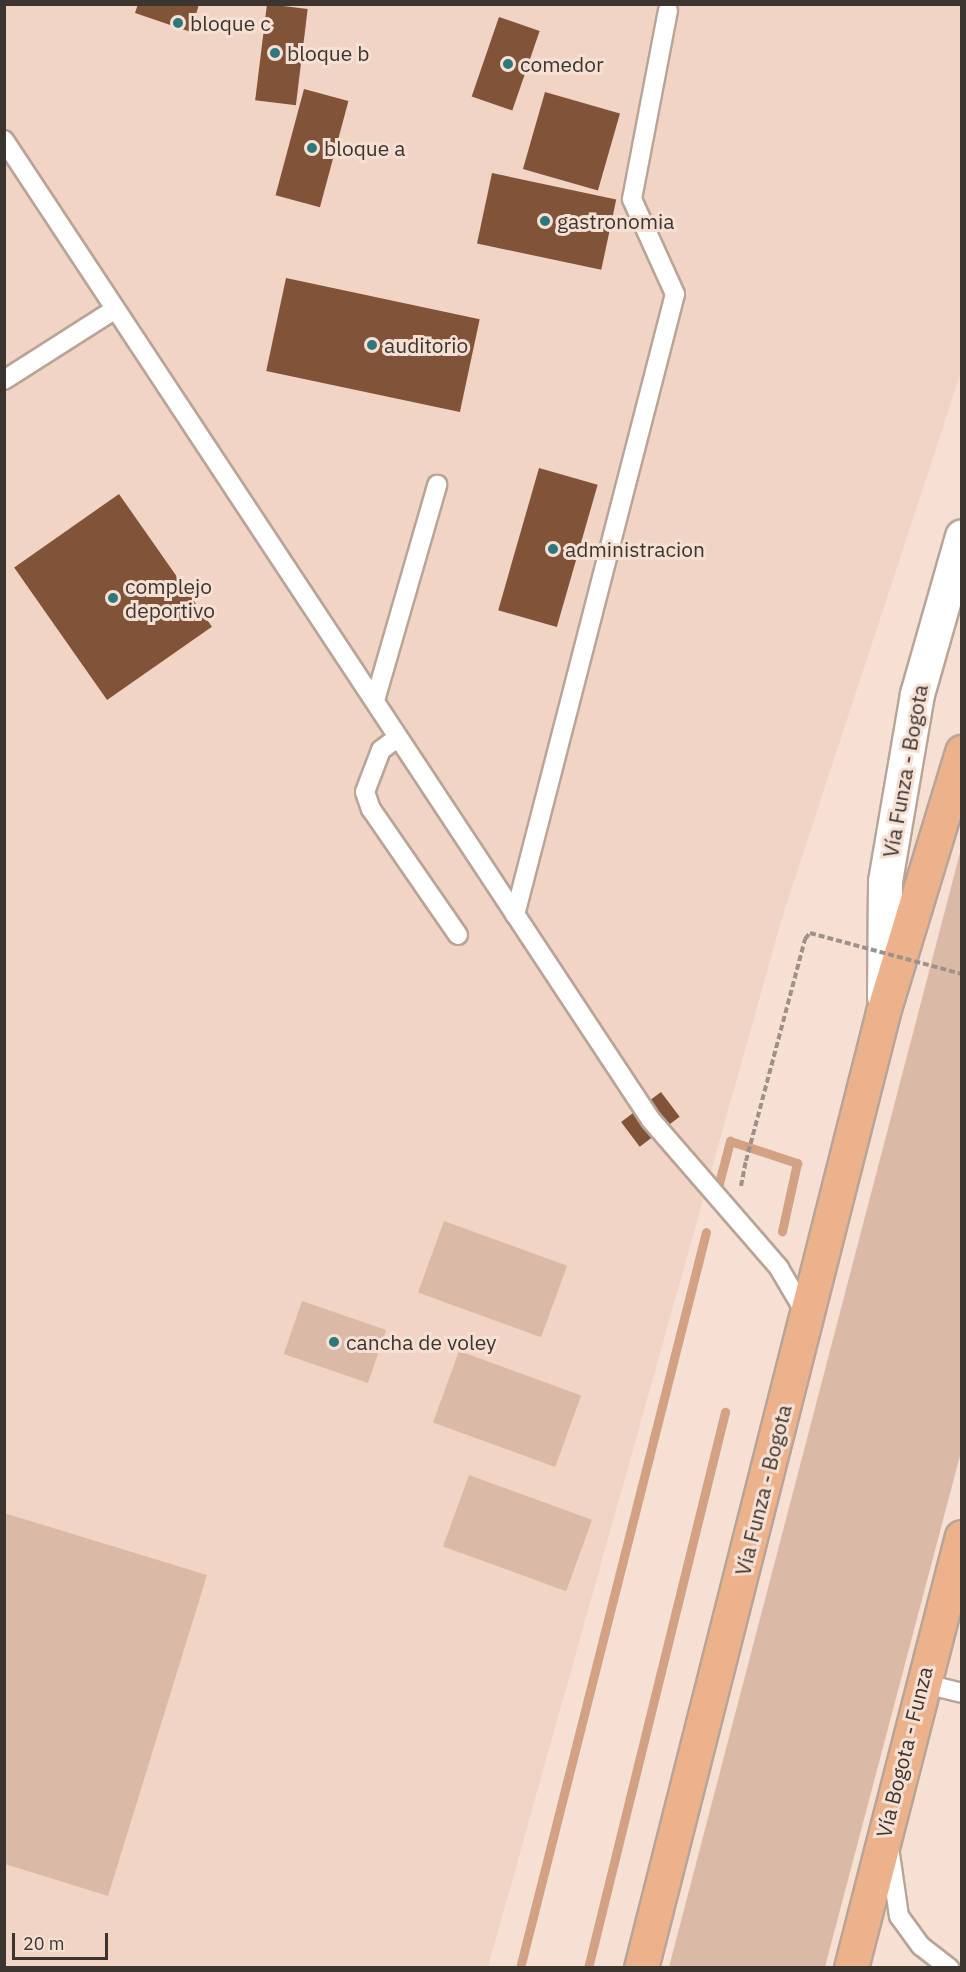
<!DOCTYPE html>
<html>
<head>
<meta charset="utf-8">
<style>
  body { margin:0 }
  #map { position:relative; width:966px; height:1972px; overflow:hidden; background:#f6e0d4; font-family:"IBM Plex Sans",sans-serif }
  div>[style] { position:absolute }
  .built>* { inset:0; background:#f1d4c4 }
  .green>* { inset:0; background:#dabaa7; transform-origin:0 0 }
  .stream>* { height:9px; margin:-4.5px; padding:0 4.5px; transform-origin:4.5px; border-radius:4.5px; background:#d3a184 }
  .building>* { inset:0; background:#815439; transform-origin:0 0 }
  .path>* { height:4px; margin-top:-2px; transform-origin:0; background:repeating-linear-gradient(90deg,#a09088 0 6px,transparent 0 9px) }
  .roads { filter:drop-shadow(2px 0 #b9a498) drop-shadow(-2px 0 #b9a498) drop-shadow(0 2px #b9a498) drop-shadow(0 -2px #b9a498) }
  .service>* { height:18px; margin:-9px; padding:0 9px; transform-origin:9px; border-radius:9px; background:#fff }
  .minor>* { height:33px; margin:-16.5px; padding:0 16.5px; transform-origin:16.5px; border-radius:16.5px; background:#fff }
  .primary>* { height:33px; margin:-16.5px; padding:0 16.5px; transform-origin:16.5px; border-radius:16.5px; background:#ecb28b }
  .path-bridge>* { height:4px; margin-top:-2px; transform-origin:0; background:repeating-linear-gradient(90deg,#a09088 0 6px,transparent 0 9px) }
  .dots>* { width:16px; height:16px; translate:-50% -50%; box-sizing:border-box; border:3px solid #f6e0d4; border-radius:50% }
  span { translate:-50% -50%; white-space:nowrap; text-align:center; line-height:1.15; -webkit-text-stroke:6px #f6e0d4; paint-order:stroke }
  .poi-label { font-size:21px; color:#3c342f }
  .left { translate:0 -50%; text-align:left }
  .street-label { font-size:21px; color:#3c342f }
  .frame { position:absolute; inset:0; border:6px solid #3c342f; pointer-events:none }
  .scale { position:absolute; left:12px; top:1933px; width:96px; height:27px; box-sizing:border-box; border:3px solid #3c342f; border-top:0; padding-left:8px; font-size:18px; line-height:21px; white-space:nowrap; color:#3c342f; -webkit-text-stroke:4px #f6e0d4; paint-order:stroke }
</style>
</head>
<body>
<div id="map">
  <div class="built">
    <div style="clip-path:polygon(5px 5px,961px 5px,961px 372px,782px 918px,488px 1967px,5px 1968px)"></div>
  </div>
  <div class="green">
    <div style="clip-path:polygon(961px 849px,961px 1452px,825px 1967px,669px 1967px)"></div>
    <div style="left:444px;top:1221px;width:131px;height:76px;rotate:20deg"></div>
    <div style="left:302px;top:1301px;width:89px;height:56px;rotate:19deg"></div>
    <div style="left:459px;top:1351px;width:130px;height:76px;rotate:20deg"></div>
    <div style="left:469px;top:1475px;width:131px;height:76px;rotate:20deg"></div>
    <div style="clip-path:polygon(4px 1513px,207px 1575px,108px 1896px,5px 1864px)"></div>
  </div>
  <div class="stream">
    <div style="left:718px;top:1187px;width:48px;rotate:-75.4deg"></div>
    <div style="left:730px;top:1141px;width:71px;rotate:18.2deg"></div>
    <div style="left:797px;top:1163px;width:70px;rotate:102.4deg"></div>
    <div style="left:520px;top:1968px;width:759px;rotate:-75.82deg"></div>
    <div style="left:588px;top:1968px;width:573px;rotate:-76.16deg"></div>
  </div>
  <div class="building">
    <div style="clip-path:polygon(138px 4px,199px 4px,191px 32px,135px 13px)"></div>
    <div style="left:267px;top:4px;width:41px;height:97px;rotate:7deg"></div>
    <div style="left:499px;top:17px;width:43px;height:84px;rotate:19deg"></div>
    <div style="left:304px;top:89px;width:46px;height:110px;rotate:15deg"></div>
    <div style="left:545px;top:92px;width:78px;height:80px;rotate:16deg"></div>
    <div style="left:492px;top:173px;width:127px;height:72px;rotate:12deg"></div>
    <div style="left:286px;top:278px;width:198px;height:95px;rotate:12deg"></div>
    <div style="left:539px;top:468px;width:61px;height:148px;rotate:16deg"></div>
    <div style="left:119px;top:494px;width:162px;height:128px;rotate:55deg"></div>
    <div style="left:661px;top:1092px;width:31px;height:50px;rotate:53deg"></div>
  </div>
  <div class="path">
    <div style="left:741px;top:1186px;width:25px;rotate:-79deg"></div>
  </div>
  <div class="roads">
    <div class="service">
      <div style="left:4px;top:140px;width:1174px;rotate:56.57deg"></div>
      <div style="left:651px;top:1120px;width:196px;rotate:49.1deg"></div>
      <div style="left:779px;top:1268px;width:53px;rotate:59.6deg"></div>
      <div style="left:4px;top:380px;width:130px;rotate:-32.5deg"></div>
      <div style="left:376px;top:697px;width:221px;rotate:-73.9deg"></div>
      <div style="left:397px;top:738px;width:20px;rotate:143deg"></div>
      <div style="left:381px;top:750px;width:45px;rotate:110.9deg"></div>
      <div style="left:365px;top:792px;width:18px;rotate:71deg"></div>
      <div style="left:371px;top:809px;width:153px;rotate:55.4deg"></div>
      <div style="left:515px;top:915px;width:641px;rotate:-75.55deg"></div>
      <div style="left:675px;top:294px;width:104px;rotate:-114.4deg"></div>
      <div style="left:632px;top:199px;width:192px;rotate:-79.2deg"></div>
      <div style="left:921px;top:1683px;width:42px;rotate:13.7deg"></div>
      <div style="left:889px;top:1847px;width:70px;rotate:81.8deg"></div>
      <div style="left:899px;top:1916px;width:37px;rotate:54deg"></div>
      <div style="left:921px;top:1946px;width:36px;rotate:38deg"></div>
    </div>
    <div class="minor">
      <div style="left:884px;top:997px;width:116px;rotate:-89.5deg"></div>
      <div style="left:885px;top:881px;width:190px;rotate:-80.3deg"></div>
      <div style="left:917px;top:694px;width:164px;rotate:-74.1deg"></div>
    </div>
    <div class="primary">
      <div style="left:641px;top:1968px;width:986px;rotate:-75.79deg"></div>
      <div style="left:883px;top:1012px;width:272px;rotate:-73.1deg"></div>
      <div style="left:851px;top:1968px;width:445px;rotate:-75.6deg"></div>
    </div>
  </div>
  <div class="path-bridge">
    <div style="left:746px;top:1161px;width:230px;rotate:-75.1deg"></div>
    <div style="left:805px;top:939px;width:8px;rotate:-50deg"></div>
    <div style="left:810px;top:933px;width:157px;rotate:15.1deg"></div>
  </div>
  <div class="dots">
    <div style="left:178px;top:23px;background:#2e777c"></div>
    <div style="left:275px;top:53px;background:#2e777c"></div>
    <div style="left:508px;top:64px;background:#2e777c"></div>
    <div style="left:312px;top:148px;background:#2e777c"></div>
    <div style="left:545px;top:221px;background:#2e777c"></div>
    <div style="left:372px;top:345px;background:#2e777c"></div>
    <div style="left:553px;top:549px;background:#2e777c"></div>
    <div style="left:113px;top:598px;background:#2e777c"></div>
    <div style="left:334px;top:1342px;background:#2e777c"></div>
  </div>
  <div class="poi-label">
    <span class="left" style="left:190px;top:23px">bloque c</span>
    <span class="left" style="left:287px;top:53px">bloque b</span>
    <span class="left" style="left:520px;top:64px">comedor</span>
    <span class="left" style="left:324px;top:148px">bloque a</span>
    <span class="left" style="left:557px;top:221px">gastronomia</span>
    <span class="left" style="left:384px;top:345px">auditorio</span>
    <span class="left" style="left:565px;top:549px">administracion</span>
    <span class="left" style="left:125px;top:598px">complejo<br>deportivo</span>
    <span class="left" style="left:346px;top:1342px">cancha de voley</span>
  </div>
  <div class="street-label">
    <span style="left:905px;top:771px;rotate:-80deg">Vía Funza - Bogota</span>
    <span style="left:763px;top:1490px;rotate:-76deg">Vía Funza - Bogota</span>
    <span style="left:904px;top:1752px;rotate:-76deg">Vía Bogota - Funza</span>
  </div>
  <div class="frame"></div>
  <div class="scale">20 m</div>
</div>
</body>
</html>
